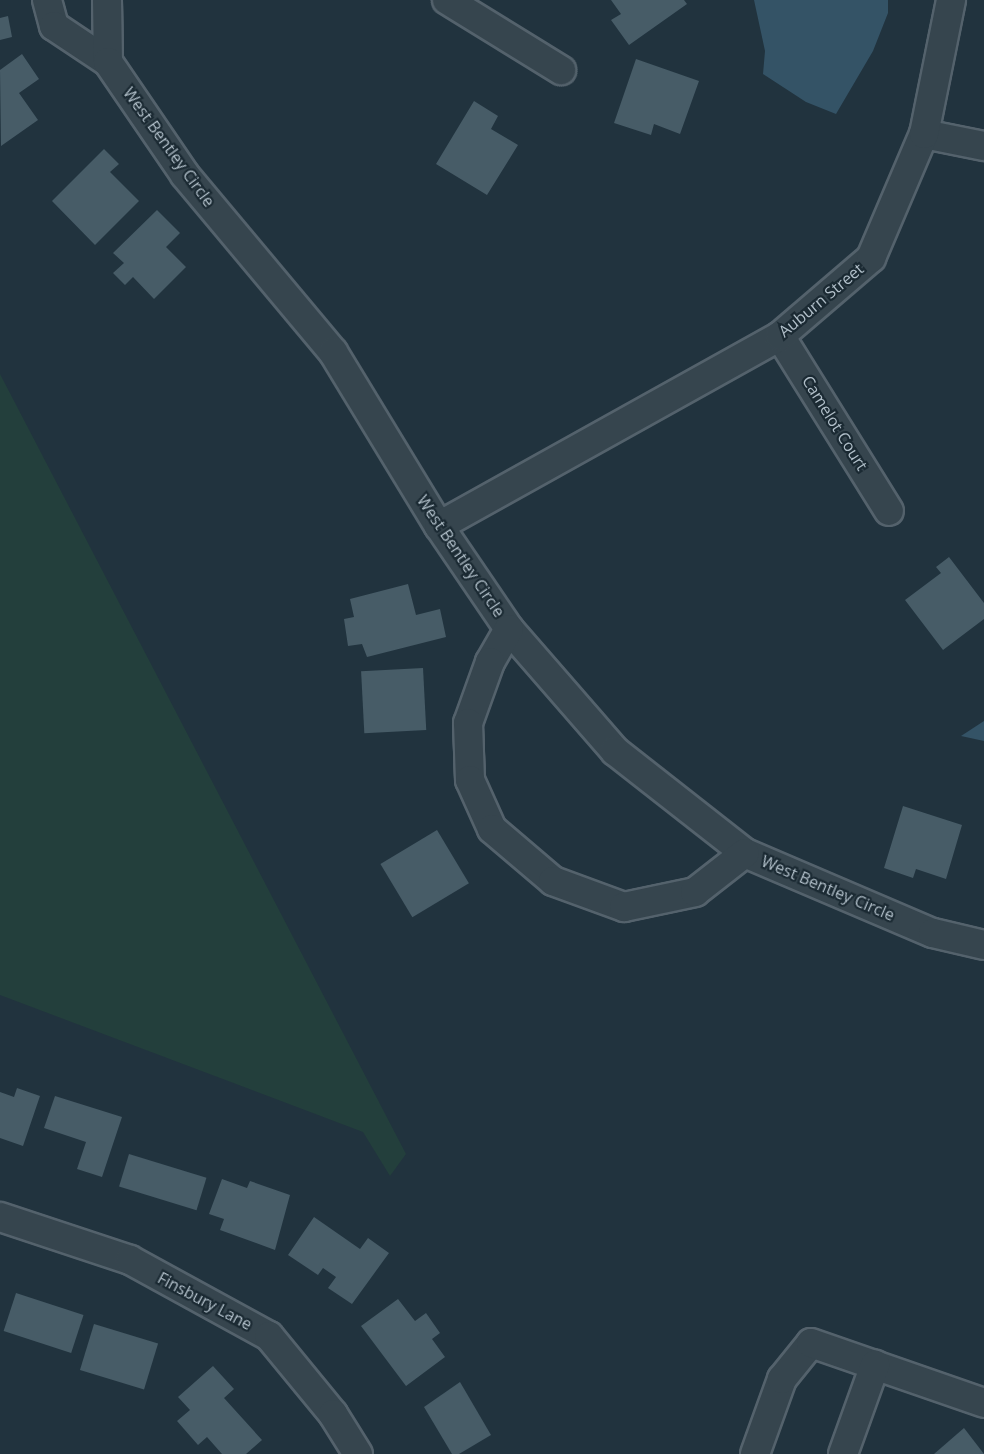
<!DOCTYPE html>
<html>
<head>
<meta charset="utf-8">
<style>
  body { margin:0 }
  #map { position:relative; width:984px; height:1454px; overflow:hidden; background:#21333e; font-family:"Open Sans",sans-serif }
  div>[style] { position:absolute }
  .green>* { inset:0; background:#233f3c }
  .water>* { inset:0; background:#345366 }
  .building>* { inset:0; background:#475c67; transform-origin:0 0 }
  .roads { filter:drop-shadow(2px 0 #54626c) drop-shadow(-2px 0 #54626c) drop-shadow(0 2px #54626c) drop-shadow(0 -2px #54626c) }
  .minor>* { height:28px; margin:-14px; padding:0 14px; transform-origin:14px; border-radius:14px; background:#36454e }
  span { translate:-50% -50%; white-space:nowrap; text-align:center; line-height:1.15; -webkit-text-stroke:4.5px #1b2a33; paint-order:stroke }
  .street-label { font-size:16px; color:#b1bfc9 }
</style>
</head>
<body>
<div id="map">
  <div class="green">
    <div style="clip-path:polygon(0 374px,406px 1154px,390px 1176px,363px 1132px,0 995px)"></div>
  </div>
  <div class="water">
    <div style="clip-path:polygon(754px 0,888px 0,888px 13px,873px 51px,836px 114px,806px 102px,763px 74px,765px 51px)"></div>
    <div style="clip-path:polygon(984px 721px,984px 741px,961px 736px)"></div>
  </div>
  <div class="building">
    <div style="clip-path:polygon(611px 0,684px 0,687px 4px,629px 45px,611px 20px,621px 14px)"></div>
    <div style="clip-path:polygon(8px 16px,12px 37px,0 40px,0 18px)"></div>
    <div style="clip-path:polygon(22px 54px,39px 79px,19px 93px,38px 120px,1px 146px,0 70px)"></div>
    <div style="clip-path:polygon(636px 59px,699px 81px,680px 134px,654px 124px,651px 135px,614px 123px)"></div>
    <div style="clip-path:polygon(474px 101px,498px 116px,491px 129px,518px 145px,487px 195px,436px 164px)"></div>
    <div style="clip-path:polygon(104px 149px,119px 164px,110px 172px,139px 201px,95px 245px,52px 201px)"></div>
    <div style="clip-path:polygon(157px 210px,180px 233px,166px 247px,186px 267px,154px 299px,133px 277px,125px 285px,113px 273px,124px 263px,113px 253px)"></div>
    <div style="clip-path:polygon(949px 557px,984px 603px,984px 619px,943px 650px,905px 600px,941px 573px,936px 567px)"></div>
    <div style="clip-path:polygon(408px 584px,416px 615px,440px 609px,446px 637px,367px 657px,362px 644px,348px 646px,344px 619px,354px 617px,350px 599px)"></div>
    <div style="left:423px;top:668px;width:62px;height:62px;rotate:87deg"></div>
    <div style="clip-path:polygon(903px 806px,962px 825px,946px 879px,916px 869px,913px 878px,884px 868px)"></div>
    <div style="left:437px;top:830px;width:62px;height:66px;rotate:59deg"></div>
    <div style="clip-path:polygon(17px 1088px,40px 1096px,23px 1146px,0 1138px,0 1092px,14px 1097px)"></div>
    <div style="clip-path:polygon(55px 1096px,122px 1117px,102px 1177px,77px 1169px,86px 1142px,44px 1128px)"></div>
    <div style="left:129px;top:1154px;width:81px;height:34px;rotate:17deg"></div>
    <div style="clip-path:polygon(222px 1179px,247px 1188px,250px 1181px,290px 1195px,275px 1250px,220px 1230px,224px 1219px,209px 1214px)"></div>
    <div style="clip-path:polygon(314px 1217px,360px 1249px,368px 1238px,389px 1253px,352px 1304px,328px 1288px,336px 1277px,323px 1268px,318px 1275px,288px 1255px)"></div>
    <div style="left:16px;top:1293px;width:71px;height:40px;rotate:18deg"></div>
    <div style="clip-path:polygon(398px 1299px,415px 1321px,426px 1313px,440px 1333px,432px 1339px,445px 1357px,406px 1386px,361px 1326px)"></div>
    <div style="left:94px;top:1324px;width:67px;height:48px;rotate:17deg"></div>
    <div style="clip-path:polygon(213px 1366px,234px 1389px,224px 1398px,262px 1440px,246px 1454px,222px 1454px,207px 1437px,198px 1445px,177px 1421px,190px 1410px,178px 1397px)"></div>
    <div style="clip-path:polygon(460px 1382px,491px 1435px,459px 1454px,452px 1454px,424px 1407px)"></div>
    <div style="clip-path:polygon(964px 1428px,984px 1454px,934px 1454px)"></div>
  </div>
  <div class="roads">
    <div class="minor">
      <div style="left:47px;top:0;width:27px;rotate:75deg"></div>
      <div style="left:54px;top:26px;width:65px;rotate:33.7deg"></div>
      <div style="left:107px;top:0;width:62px;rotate:89.1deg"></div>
      <div style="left:108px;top:62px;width:137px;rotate:55.7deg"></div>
      <div style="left:185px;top:175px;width:231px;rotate:50.1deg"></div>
      <div style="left:333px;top:352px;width:204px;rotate:58.7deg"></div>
      <div style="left:439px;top:526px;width:125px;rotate:55.8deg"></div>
      <div style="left:509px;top:629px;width:162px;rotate:49deg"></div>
      <div style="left:615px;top:751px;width:165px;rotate:38.1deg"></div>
      <div style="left:745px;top:853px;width:204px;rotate:23.1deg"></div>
      <div style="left:933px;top:933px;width:52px;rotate:13.2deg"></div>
      <div style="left:447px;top:0;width:134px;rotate:31.6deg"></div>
      <div style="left:924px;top:134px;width:61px;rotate:11.3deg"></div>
      <div style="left:780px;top:336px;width:206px;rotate:58.1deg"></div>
      <div style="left:439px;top:526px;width:390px;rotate:-29.1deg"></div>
      <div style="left:780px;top:336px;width:120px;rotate:-40.6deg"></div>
      <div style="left:871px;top:258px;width:135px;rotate:-66.9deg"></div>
      <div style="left:924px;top:134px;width:137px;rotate:-78.6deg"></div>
      <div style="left:509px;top:629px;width:38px;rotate:120deg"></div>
      <div style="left:490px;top:662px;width:65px;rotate:109.8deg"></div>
      <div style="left:468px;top:723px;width:57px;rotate:88deg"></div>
      <div style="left:470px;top:780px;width:54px;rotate:65.8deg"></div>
      <div style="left:492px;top:829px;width:80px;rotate:40.4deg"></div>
      <div style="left:553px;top:881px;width:76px;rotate:20.1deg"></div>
      <div style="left:624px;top:907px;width:73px;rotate:-11.9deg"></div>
      <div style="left:695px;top:892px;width:63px;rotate:-38deg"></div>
      <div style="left:0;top:1217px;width:137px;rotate:18.3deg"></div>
      <div style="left:130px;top:1260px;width:158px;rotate:28.7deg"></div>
      <div style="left:269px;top:1336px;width:101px;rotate:50.6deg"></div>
      <div style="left:333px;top:1414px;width:47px;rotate:58deg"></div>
      <div style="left:755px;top:1454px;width:80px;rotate:-70.2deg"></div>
      <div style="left:782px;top:1379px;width:46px;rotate:-51.1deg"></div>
      <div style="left:811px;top:1343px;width:183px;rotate:19.1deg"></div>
      <div style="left:843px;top:1454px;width:95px;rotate:-70.2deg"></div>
    </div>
  </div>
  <div class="street-label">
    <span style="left:169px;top:147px;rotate:54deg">West Bentley Circle</span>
    <span style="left:821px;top:300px;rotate:-40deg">Auburn Street</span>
    <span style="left:835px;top:423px;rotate:58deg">Camelot Court</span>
    <span style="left:461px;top:556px;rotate:56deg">West Bentley Circle</span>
    <span style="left:828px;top:888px;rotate:23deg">West Bentley Circle</span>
    <span style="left:205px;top:1301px;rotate:28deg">Finsbury Lane</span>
  </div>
</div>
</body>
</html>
